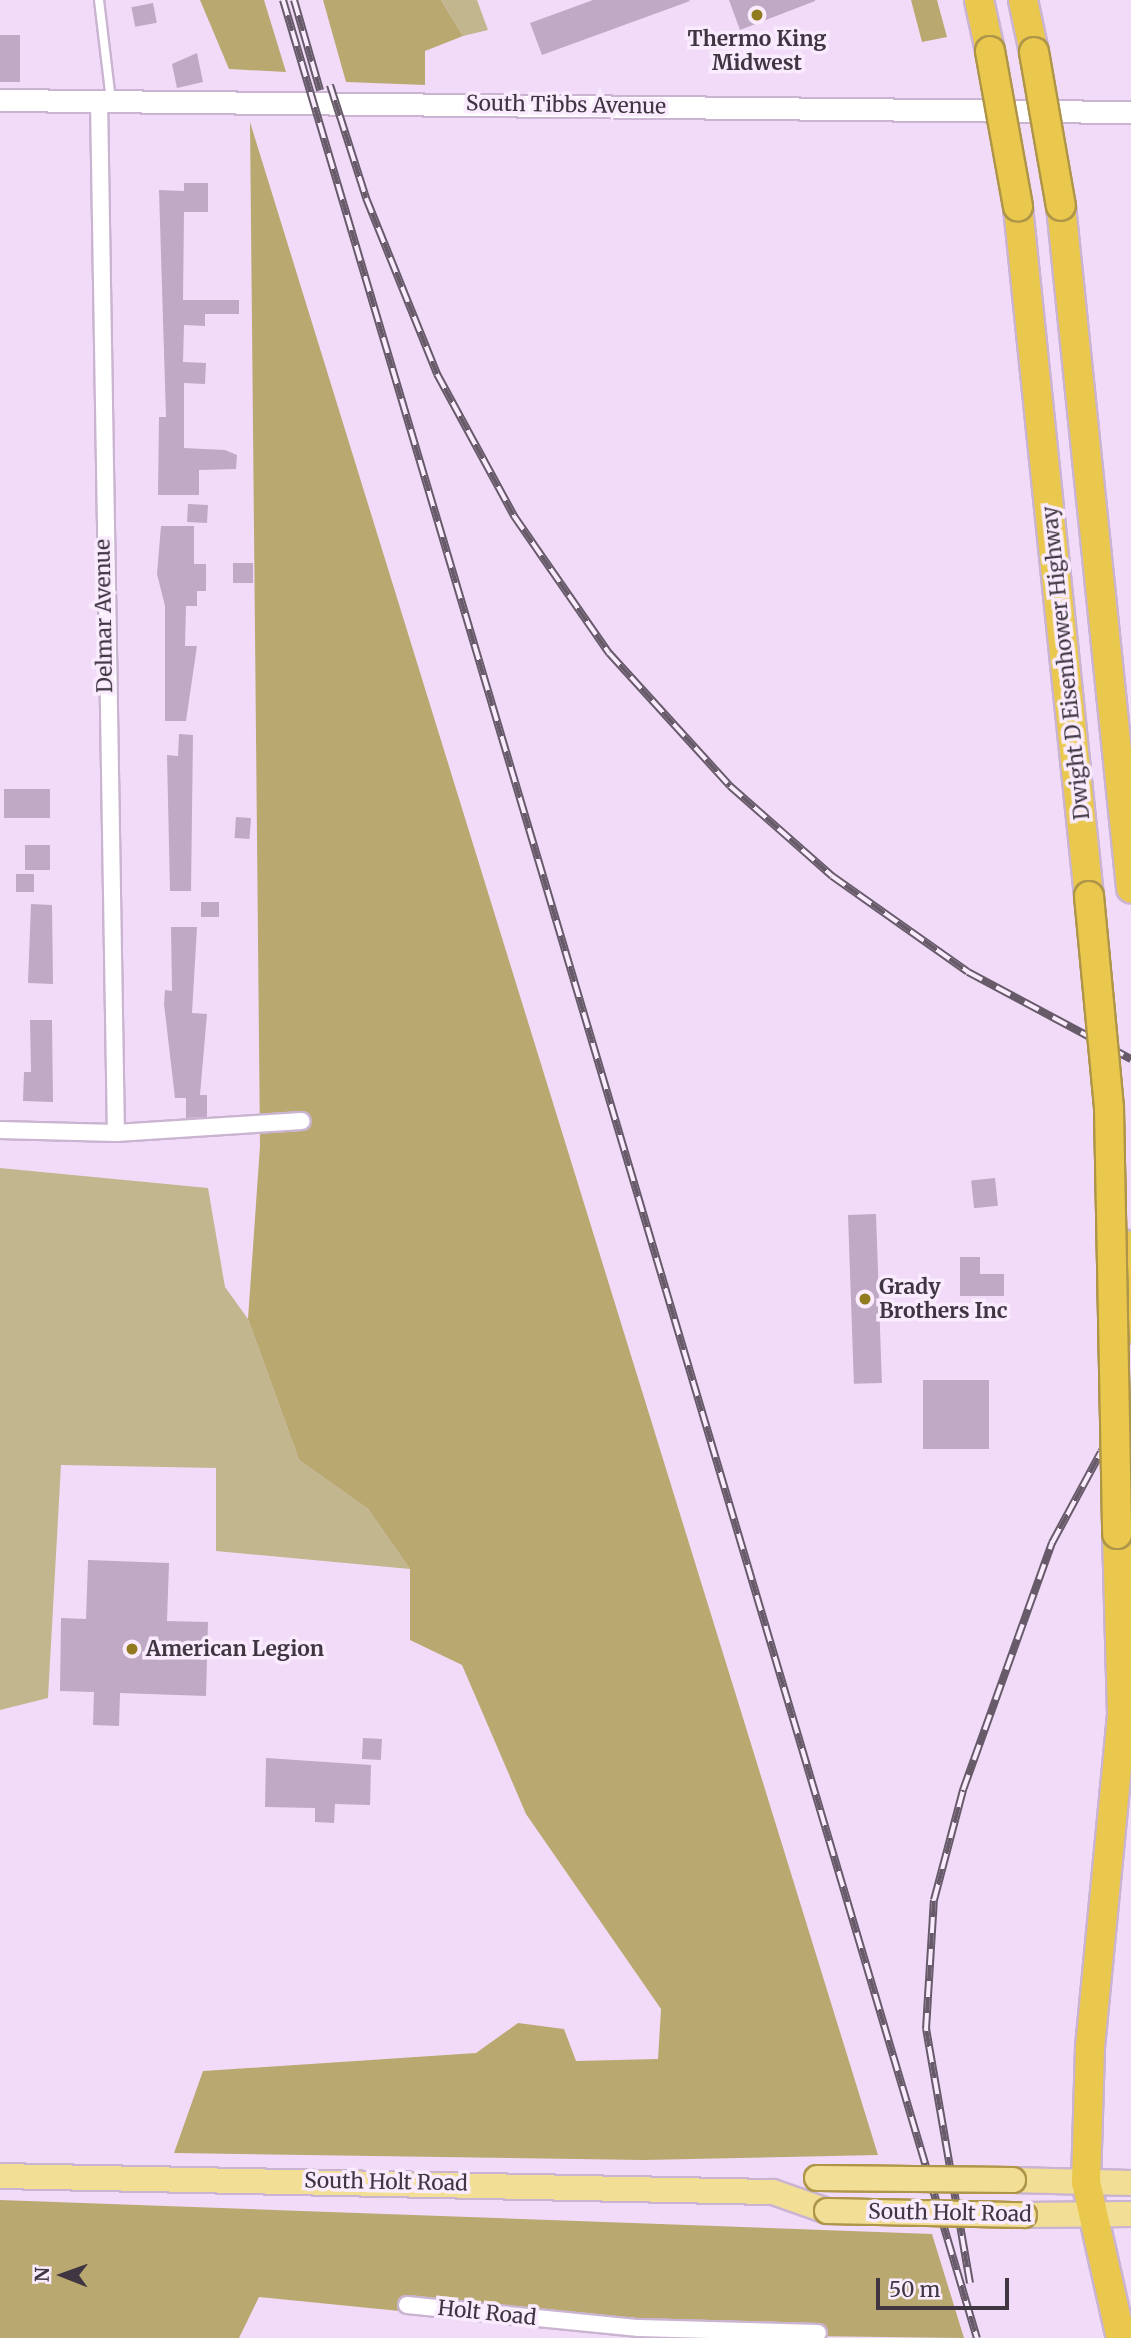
<!DOCTYPE html>
<html>
<head>
<meta charset="utf-8">
<style>
  body { margin:0 }
  #map { position:relative; width:1131px; height:2338px; overflow:hidden; background:#f2dbf9; font-family:Merriweather,serif }
  div>[style] { position:absolute }
  .green>* { inset:0; background:#c2b68f }
  .forest>* { inset:0; background:#b9a971 }
  .building>* { inset:0; background:#bfa9c5; transform-origin:0 0 }
  .roads { filter:drop-shadow(2px 0 #cab4d1) drop-shadow(-2px 0 #cab4d1) drop-shadow(0 2px #cab4d1) drop-shadow(0 -2px #cab4d1) }
  .lane>* { height:8px; margin:-4px; padding:0 4px; transform-origin:4px; border-radius:4px; background:#fff }
  .street>* { height:16px; margin:-8px; padding:0 8px; transform-origin:8px; border-radius:8px; background:#fff }
  .secondary>* { height:21px; margin:-10.5px; padding:0 10.5px; transform-origin:10.5px; border-radius:10.5px; background:#fff }
  .primary>* { height:24px; margin:-12px; padding:0 12px; transform-origin:12px; border-radius:12px; background:#f2de94 }
  .highway>* { height:28px; margin:-14px; padding:0 14px; transform-origin:14px; border-radius:14px; background:#e9c84d }
  .rail>* { height:8px; margin-top:-4px; transform-origin:0; background:repeating-linear-gradient(90deg,#faecfe 0 16px,#675b6a 0 32px); box-sizing:border-box; border-block:2px solid #675b6a }
  .bridges { filter:drop-shadow(2px 0 #ae9549) drop-shadow(-2px 0 #ae9549) drop-shadow(0 2px #ae9549) drop-shadow(0 -2px #ae9549) }
  .primary-bridge>* { height:24px; margin:-12px; padding:0 12px; transform-origin:12px; border-radius:12px; background:#f2de94 }
  .highway-bridge>* { height:28px; margin:-14px; padding:0 14px; transform-origin:14px; border-radius:14px; background:#e9c84d }
  .dots>* { width:19px; height:19px; translate:-50% -50%; box-sizing:border-box; border:4px solid #faecfe; border-radius:50% }
  span { translate:-50% -50%; white-space:nowrap; text-align:center; line-height:1.15; -webkit-text-stroke:7px #faecfe; paint-order:stroke }
  .poi-label { font-size:21px; color:#3f3641; font-weight:700 }
  .left { translate:0 -50%; text-align:left }
  .street-label { font-size:21px; color:#3f3641 }
  .north { position:absolute; left:28px; top:2240px; width:70px; height:70px; -webkit-text-stroke:5px #faecfe; paint-order:stroke; rotate:271deg; font-size:19px; font-weight:700; line-height:28px; text-align:center; color:#3f3641 }
  .north::after { content:''; display:block; margin:auto; width:24px; height:32px; background:#3f3641; clip-path:polygon(50% 0,100% 100%,50% 72%,0 100%) }
  .scale { position:absolute; left:876px; top:2278px; width:133px; height:32px; box-sizing:border-box; border:4px solid #3f3641; border-top:0; padding-left:9px; font-size:21px; line-height:24px; white-space:nowrap; color:#3f3641; -webkit-text-stroke:5px #faecfe; paint-order:stroke }
</style>
</head>
<body>
<div id="map">
  <div class="green">
    <div style="clip-path:polygon(441px 0,477px 0,488px 30px,463px 36px)"></div>
    <div style="clip-path:polygon(0 1168px,208px 1188px,225px 1287px,248px 1319px,299px 1460px,368px 1509px,410px 1569px,216px 1551px,216px 1468px,61px 1465px,48px 1698px,0 1710px)"></div>
  </div>
  <div class="forest">
    <div style="clip-path:polygon(200px 0,264px 0,286px 72px,229px 69px)"></div>
    <div style="clip-path:polygon(323px 0,441px 0,463px 36px,425px 51px,425px 85px,346px 82px)"></div>
    <div style="clip-path:polygon(911px 0,937px 0,947px 37px,922px 42px)"></div>
    <div style="clip-path:polygon(250px 122px,878px 2155px,644px 2160px,174px 2153px,203px 2071px,476px 2053px,518px 2023px,564px 2029px,576px 2061px,658px 2059px,661px 2009px,526px 1814px,462px 1665px,410px 1640px,410px 1569px,368px 1509px,299px 1460px,248px 1319px,260px 1146px)"></div>
    <div style="clip-path:polygon(0 2200px,932px 2234px,964px 2338px,630px 2334px,259px 2297px,239px 2338px,0 2338px)"></div>
  </div>
  <div class="building">
    <div style="clip-path:polygon(593px 0,689px 0,690px 1px,542px 55px,530px 23px)"></div>
    <div style="clip-path:polygon(729px 0,815px 0,815px 1px,740px 30px)"></div>
    <div style="left:153px;top:3px;width:20px;height:22px;rotate:79deg"></div>
    <div style="left:0;top:35px;width:20px;height:47px"></div>
    <div style="clip-path:polygon(197px 53px,203px 82px,177px 88px,172px 64px)"></div>
    <div style="clip-path:polygon(184px 183px,208px 183px,208px 212px,184px 212px,183px 300px,239px 300px,239px 314px,205px 314px,205px 326px,184px 325px,183px 362px,206px 363px,205px 384px,184px 383px,184px 448px,225px 450px,237px 455px,236px 469px,199px 470px,199px 495px,158px 495px,159px 417px,166px 417px,159px 190px,184px 191px)"></div>
    <div style="left:188px;top:504px;width:20px;height:18px;rotate:3deg"></div>
    <div style="clip-path:polygon(161px 526px,194px 526px,194px 564px,206px 564px,206px 591px,197px 591px,197px 606px,186px 606px,185px 646px,197px 646px,186px 721px,165px 721px,165px 606px,157px 574px)"></div>
    <div style="left:233px;top:563px;width:20px;height:20px"></div>
    <div style="clip-path:polygon(179px 734px,193px 735px,191px 891px,170px 891px,167px 755px,178px 756px)"></div>
    <div style="left:4px;top:789px;width:46px;height:29px"></div>
    <div style="left:236px;top:817px;width:15px;height:21px;rotate:4deg"></div>
    <div style="left:50px;top:845px;width:25px;height:25px;rotate:90deg"></div>
    <div style="left:16px;top:874px;width:18px;height:18px"></div>
    <div style="left:201px;top:902px;width:18px;height:15px"></div>
    <div style="clip-path:polygon(31px 904px,52px 905px,53px 984px,28px 983px)"></div>
    <div style="clip-path:polygon(171px 927px,197px 927px,192px 1013px,207px 1014px,200px 1095px,207px 1095px,207px 1117px,186px 1118px,186px 1098px,175px 1098px,164px 1004px,165px 990px,172px 991px)"></div>
    <div style="clip-path:polygon(30px 1020px,52px 1020px,53px 1102px,23px 1101px,24px 1072px,31px 1072px)"></div>
    <div style="left:995px;top:1178px;width:28px;height:24px;rotate:84deg"></div>
    <div style="left:876px;top:1214px;width:169px;height:28px;rotate:88deg"></div>
    <div style="clip-path:polygon(960px 1257px,980px 1257px,980px 1274px,1004px 1274px,1004px 1296px,960px 1296px)"></div>
    <div style="left:923px;top:1380px;width:66px;height:69px"></div>
    <div style="clip-path:polygon(88px 1560px,169px 1563px,167px 1621px,208px 1622px,206px 1696px,120px 1693px,119px 1726px,93px 1725px,94px 1692px,60px 1691px,61px 1618px,86px 1619px)"></div>
    <div style="left:363px;top:1738px;width:19px;height:21px;rotate:3deg"></div>
    <div style="clip-path:polygon(266px 1758px,371px 1765px,370px 1805px,335px 1804px,334px 1823px,315px 1822px,315px 1808px,265px 1807px)"></div>
  </div>
  <div class="roads">
    <div class="lane">
      <div style="left:99px;top:0;width:101px;rotate:83.2deg"></div>
    </div>
    <div class="street">
      <div style="left:99px;top:100px;width:1033px;rotate:89.06deg"></div>
      <div style="left:0;top:1130px;width:116px;rotate:1.5deg"></div>
      <div style="left:116px;top:1133px;width:186px;rotate:-3.7deg"></div>
      <div style="left:407px;top:2305px;width:233px;rotate:5.7deg"></div>
      <div style="left:639px;top:2328px;width:179px;rotate:1.6deg"></div>
    </div>
    <div class="secondary">
      <div style="left:0;top:100px;width:1131px;rotate:0.61deg"></div>
    </div>
    <div class="primary">
      <div style="left:0;top:2176px;width:773px;rotate:1.19deg"></div>
      <div style="left:773px;top:2192px;width:57px;rotate:19.4deg"></div>
      <div style="left:1013px;top:2180px;width:118px;rotate:1.5deg"></div>
      <div style="left:1024px;top:2215px;width:107px;rotate:-0.5deg"></div>
    </div>
    <div class="highway">
      <div style="left:979px;top:0;width:52px;rotate:77.8deg"></div>
      <div style="left:1023px;top:0;width:53px;rotate:78.1deg"></div>
      <div style="left:1061px;top:206px;width:686px;rotate:84.14deg"></div>
      <div style="left:1018px;top:207px;width:693px;rotate:84.12deg"></div>
      <div style="left:1123px;top:1244px;width:85px;rotate:84.6deg"></div>
      <div style="left:1117px;top:1534px;width:181px;rotate:88.4deg"></div>
      <div style="left:1122px;top:1715px;width:335px;rotate:95.5deg"></div>
      <div style="left:1090px;top:2048px;width:134px;rotate:91.7deg"></div>
      <div style="left:1086px;top:2182px;width:160px;rotate:77.4deg"></div>
    </div>
  </div>
  <div class="rail">
    <div style="left:283px;top:0;width:2439px;rotate:73.47deg"></div>
    <div style="left:294px;top:0;width:94px;rotate:73.9deg"></div>
    <div style="left:330px;top:85px;width:119px;rotate:72.3deg"></div>
    <div style="left:366px;top:198px;width:190px;rotate:68deg"></div>
    <div style="left:437px;top:374px;width:162px;rotate:61.5deg"></div>
    <div style="left:514px;top:516px;width:167px;rotate:55.3deg"></div>
    <div style="left:609px;top:653px;width:180px;rotate:47.7deg"></div>
    <div style="left:730px;top:786px;width:136px;rotate:41.4deg"></div>
    <div style="left:832px;top:876px;width:166px;rotate:35.2deg"></div>
    <div style="left:968px;top:972px;width:185px;rotate:28.1deg"></div>
    <div style="left:970px;top:2283px;width:258px;rotate:-99.8deg"></div>
    <div style="left:926px;top:2029px;width:129px;rotate:-86.5deg"></div>
    <div style="left:934px;top:1900px;width:114px;rotate:-75.2deg"></div>
    <div style="left:963px;top:1790px;width:263px;rotate:-70.2deg"></div>
    <div style="left:1052px;top:1543px;width:103px;rotate:-61.7deg"></div>
    <div style="left:1101px;top:1452px;width:50px;rotate:-53.1deg"></div>
  </div>
  <div class="bridges">
    <div class="primary-bridge">
      <div style="left:817px;top:2178px;width:196px;rotate:0.6deg"></div>
      <div style="left:827px;top:2211px;width:197px;rotate:1.2deg"></div>
    </div>
    <div class="highway-bridge">
      <div style="left:990px;top:51px;width:158px;rotate:79.8deg"></div>
      <div style="left:1034px;top:52px;width:156px;rotate:80.1deg"></div>
      <div style="left:1089px;top:896px;width:214px;rotate:84.6deg"></div>
      <div style="left:1109px;top:1109px;width:425px;rotate:88.9deg"></div>
    </div>
  </div>
  <div class="dots">
    <div style="left:757px;top:15px;background:#917a20"></div>
    <div style="left:865px;top:1299px;background:#917a20"></div>
    <div style="left:132px;top:1649px;background:#917a20"></div>
  </div>
  <div class="poi-label">
    <span style="left:757px;top:51px">Thermo King<br>Midwest</span>
    <span class="left" style="left:879px;top:1299px">Grady<br>Brothers Inc</span>
    <span class="left" style="left:146px;top:1649px">American Legion</span>
  </div>
  <div class="street-label">
    <span style="left:566px;top:105px;rotate:1deg">South Tibbs Avenue</span>
    <span style="left:104px;top:616px;rotate:-91deg">Delmar Avenue</span>
    <span style="left:1066px;top:663px;rotate:-96deg">Dwight D Eisenhower Highway</span>
    <span style="left:386px;top:2182px;rotate:1deg">South Holt Road</span>
    <span style="left:950px;top:2213px;rotate:1deg">South Holt Road</span>
    <span style="left:487px;top:2313px;rotate:6deg">Holt Road</span>
  </div>
  <div class="north">N</div>
  <div class="scale">50 m</div>
</div>
</body>
</html>
